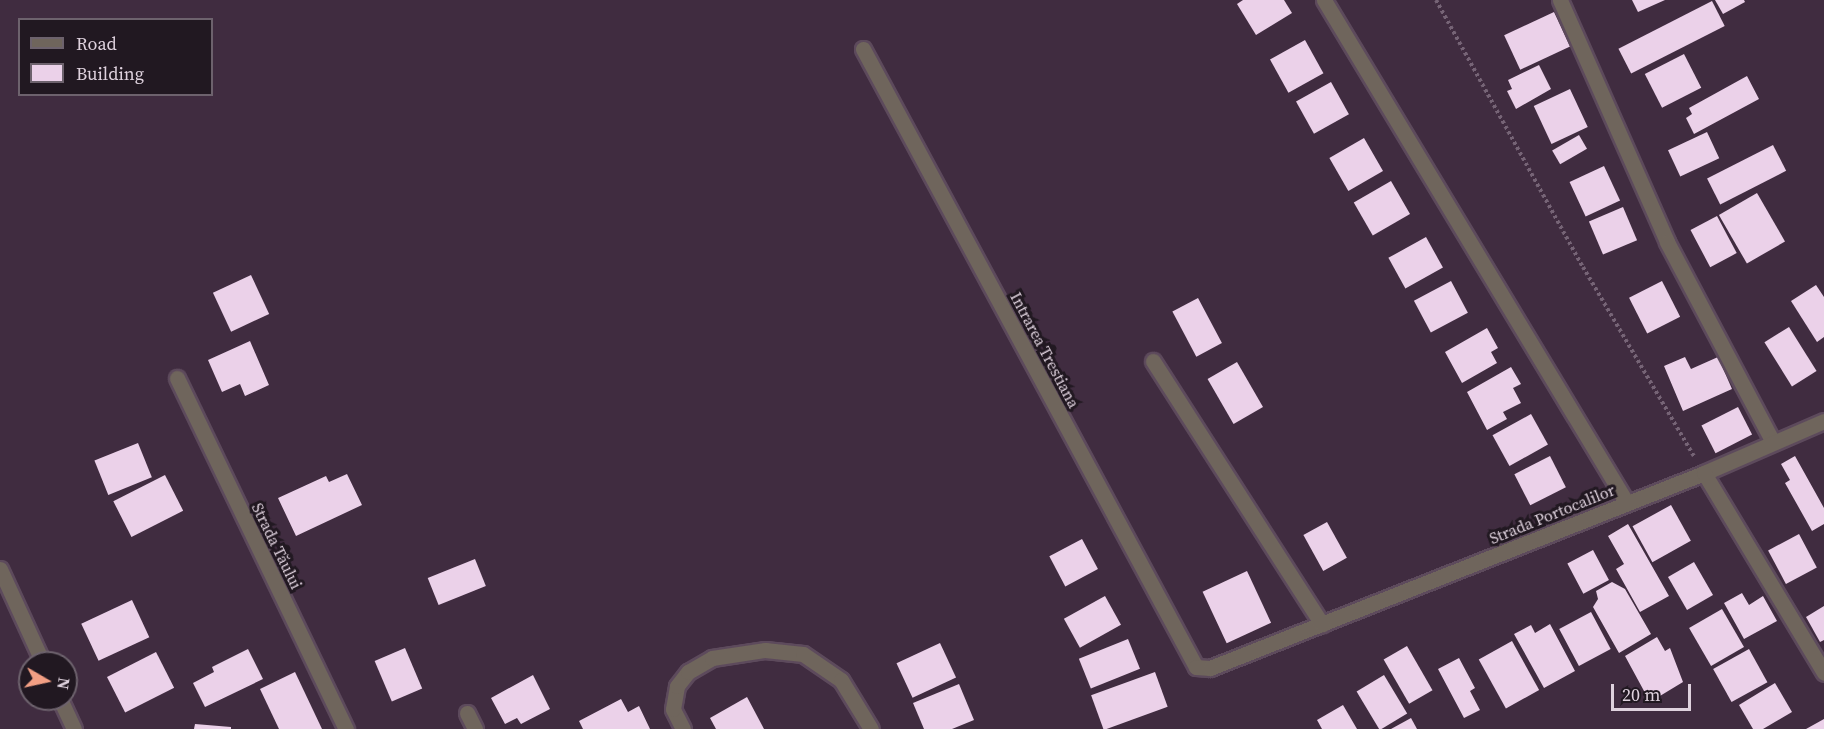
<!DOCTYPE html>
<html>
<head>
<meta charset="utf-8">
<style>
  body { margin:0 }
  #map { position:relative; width:1824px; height:729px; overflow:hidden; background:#402c40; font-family:"Source Serif 4",serif }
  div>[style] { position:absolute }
  .building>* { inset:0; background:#ebd1e9; transform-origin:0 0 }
  .path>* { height:4px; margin-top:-2px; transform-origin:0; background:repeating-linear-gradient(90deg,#766476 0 3px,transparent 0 6px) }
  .roads { filter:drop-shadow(2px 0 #5d4a5c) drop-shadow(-2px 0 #5d4a5c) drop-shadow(0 2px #5d4a5c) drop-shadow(0 -2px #5d4a5c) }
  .street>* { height:15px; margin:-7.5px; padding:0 7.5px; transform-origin:7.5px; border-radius:7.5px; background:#6f655c }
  span { translate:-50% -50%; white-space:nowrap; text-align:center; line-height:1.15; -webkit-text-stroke:6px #211821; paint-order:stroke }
  .street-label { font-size:16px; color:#dfd2de }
  .legend { position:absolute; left:18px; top:18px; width:195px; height:78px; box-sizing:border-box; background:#211821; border:2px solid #6d626d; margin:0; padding:8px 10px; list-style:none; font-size:18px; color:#dfd2de }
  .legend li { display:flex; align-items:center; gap:12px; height:30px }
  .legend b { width:30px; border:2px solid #6d626d }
  .north { position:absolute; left:18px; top:651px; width:60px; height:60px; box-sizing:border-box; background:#211821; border:2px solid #6d626d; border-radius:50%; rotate:99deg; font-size:16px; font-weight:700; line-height:24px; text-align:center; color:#dfd2de }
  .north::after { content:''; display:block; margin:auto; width:21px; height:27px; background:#f39f84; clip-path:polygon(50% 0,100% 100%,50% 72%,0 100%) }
  .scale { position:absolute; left:1611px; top:684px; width:80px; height:27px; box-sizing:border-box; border:3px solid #dfd2de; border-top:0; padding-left:8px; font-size:18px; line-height:21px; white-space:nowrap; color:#dfd2de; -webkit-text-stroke:4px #211821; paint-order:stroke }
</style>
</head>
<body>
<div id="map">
  <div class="building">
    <div style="clip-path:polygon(1243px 0,1284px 0,1292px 13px,1256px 35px,1237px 4px)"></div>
    <div style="clip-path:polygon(1632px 0,1665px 0,1638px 12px)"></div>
    <div style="clip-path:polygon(1715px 0,1744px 0,1745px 2px,1723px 14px)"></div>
    <div style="left:1712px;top:1px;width:28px;height:105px;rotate:63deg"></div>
    <div style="left:1554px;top:12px;width:38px;height:55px;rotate:65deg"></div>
    <div style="left:1305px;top:40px;width:38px;height:40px;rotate:61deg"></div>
    <div style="left:1684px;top:54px;width:38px;height:44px;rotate:63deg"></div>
    <div style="clip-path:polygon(1539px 65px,1551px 89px,1516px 109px,1507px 91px,1512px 89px,1508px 80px)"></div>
    <div style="clip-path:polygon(1747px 76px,1759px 99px,1694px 134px,1686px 118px,1692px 114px,1689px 108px)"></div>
    <div style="left:1331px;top:82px;width:37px;height:40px;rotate:61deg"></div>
    <div style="left:1570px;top:89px;width:42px;height:40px;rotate:65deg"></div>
    <div style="left:1707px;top:132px;width:29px;height:43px;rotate:65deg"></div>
    <div style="left:1579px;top:135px;width:16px;height:31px;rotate:60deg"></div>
    <div style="left:1364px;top:138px;width:38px;height:40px;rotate:60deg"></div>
    <div style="left:1773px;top:145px;width:29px;height:74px;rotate:63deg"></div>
    <div style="left:1604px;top:166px;width:38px;height:38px;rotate:65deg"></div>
    <div style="left:1391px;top:181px;width:38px;height:43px;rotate:60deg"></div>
    <div style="left:1757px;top:193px;width:56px;height:44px;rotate:60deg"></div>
    <div style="left:1623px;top:207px;width:36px;height:37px;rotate:67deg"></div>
    <div style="left:1717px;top:216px;width:42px;height:30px;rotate:62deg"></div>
    <div style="left:1426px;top:237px;width:35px;height:43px;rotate:61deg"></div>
    <div style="left:251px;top:275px;width:43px;height:42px;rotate:65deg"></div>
    <div style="left:1451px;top:281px;width:36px;height:42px;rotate:62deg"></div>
    <div style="left:1662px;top:281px;width:40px;height:37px;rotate:63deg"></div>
    <div style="clip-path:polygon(1816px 285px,1824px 297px,1824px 337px,1817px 342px,1791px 301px)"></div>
    <div style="left:1198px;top:298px;width:51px;height:29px;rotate:62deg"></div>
    <div style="left:1789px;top:327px;width:52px;height:29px;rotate:58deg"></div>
    <div style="clip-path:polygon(1487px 328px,1498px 348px,1491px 352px,1497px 363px,1462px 383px,1445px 352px)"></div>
    <div style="clip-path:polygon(250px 341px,269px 385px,245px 396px,240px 384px,222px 392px,208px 360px)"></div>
    <div style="clip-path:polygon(1685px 357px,1691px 369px,1718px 357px,1732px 389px,1683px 411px,1664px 366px)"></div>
    <div style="left:1237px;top:362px;width:52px;height:34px;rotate:60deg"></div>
    <div style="clip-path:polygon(1511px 367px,1521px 384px,1513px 388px,1521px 403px,1503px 412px,1507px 419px,1487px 430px,1467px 392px)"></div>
    <div style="left:1738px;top:407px;width:31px;height:41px;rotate:63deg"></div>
    <div style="left:1531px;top:414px;width:35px;height:44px;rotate:61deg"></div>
    <div style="left:138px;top:443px;width:37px;height:47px;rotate:68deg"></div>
    <div style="left:1550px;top:456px;width:35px;height:40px;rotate:63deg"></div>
    <div style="clip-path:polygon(1795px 456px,1824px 508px,1824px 524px,1812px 531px,1785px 483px,1790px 480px,1781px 464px)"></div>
    <div style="clip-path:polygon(347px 474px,362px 505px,296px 536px,278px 498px,326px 476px,329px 482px)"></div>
    <div style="left:165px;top:475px;width:40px;height:58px;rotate:63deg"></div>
    <div style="left:1671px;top:505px;width:41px;height:44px;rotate:61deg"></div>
    <div style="left:1327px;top:522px;width:41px;height:27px;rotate:61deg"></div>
    <div style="clip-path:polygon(1628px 524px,1669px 596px,1640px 612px,1616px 569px,1624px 564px,1608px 536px)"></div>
    <div style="left:1799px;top:534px;width:38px;height:35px;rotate:62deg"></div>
    <div style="left:1082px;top:539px;width:34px;height:37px;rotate:62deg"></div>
    <div style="left:1593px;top:550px;width:34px;height:29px;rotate:62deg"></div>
    <div style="left:475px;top:559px;width:29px;height:51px;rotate:68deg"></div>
    <div style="left:1694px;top:562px;width:38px;height:30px;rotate:60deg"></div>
    <div style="left:1247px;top:571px;width:57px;height:49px;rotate:65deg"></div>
    <div style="clip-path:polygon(1612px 582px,1625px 589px,1651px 634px,1619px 653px,1593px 607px,1598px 599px,1596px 591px)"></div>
    <div style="clip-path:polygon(1742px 593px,1749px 605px,1763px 596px,1777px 621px,1744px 639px,1724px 603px)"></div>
    <div style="left:1105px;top:596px;width:33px;height:47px;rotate:61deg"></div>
    <div style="left:132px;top:600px;width:41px;height:56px;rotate:65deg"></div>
    <div style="clip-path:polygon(1824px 606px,1824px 640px,1820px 642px,1806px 617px)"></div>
    <div style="left:1722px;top:609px;width:44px;height:38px;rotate:60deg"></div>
    <div style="left:1591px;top:612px;width:42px;height:36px;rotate:62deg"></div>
    <div style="clip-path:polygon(1550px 624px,1575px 671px,1544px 688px,1514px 634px,1531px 625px,1535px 633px)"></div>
    <div style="clip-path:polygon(1657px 637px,1665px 651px,1670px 648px,1683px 682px,1650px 702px,1625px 656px)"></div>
    <div style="left:1128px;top:639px;width:32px;height:53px;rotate:68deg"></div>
    <div style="left:1512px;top:641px;width:56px;height:38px;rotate:61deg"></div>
    <div style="left:940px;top:643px;width:38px;height:48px;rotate:65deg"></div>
    <div style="left:1407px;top:646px;width:51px;height:27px;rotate:60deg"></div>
    <div style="left:405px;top:648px;width:44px;height:33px;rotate:67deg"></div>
    <div style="clip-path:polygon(248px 649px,263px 679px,205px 707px,193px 683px,214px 672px,212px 667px)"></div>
    <div style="left:1749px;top:649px;width:38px;height:41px;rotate:61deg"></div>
    <div style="left:156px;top:652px;width:40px;height:55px;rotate:63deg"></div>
    <div style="clip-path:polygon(1459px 658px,1475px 688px,1470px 691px,1480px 710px,1464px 718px,1438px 669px)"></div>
    <div style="clip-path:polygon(295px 672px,322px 729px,279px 729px,260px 689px)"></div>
    <div style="left:1155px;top:672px;width:37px;height:68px;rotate:70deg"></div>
    <div style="clip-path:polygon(533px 675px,550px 709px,521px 724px,517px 718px,505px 724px,491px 698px)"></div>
    <div style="left:1384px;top:675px;width:45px;height:32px;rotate:59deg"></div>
    <div style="clip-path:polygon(1775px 683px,1792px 712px,1763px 729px,1753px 729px,1739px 705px)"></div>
    <div style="clip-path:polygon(959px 684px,974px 720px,952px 729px,924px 729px,913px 703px)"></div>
    <div style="clip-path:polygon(747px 697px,764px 729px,716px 729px,710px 718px)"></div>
    <div style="clip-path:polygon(621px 699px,628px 712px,639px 706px,650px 729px,583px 729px,579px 721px)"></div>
    <div style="clip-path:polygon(1343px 705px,1357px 729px,1322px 729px,1317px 720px)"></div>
    <div style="clip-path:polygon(1411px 718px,1417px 729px,1391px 729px)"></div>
    <div style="clip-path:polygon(1824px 719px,1824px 729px,1806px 729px)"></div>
    <div style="clip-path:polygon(195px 724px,231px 727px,231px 729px,194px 729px)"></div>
  </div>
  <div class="path">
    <div style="left:1436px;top:0;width:305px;rotate:61.2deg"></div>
    <div style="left:1583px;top:267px;width:219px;rotate:59.6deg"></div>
  </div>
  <div class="roads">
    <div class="street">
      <div style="left:1324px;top:0;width:587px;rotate:58.94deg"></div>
      <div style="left:1560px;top:0;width:265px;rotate:66.1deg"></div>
      <div style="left:1667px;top:242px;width:226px;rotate:62.1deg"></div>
      <div style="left:863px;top:49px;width:702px;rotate:61.68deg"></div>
      <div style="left:1196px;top:667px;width:14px;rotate:4deg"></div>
      <div style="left:1210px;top:668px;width:531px;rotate:-21.54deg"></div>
      <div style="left:1704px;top:473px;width:131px;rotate:-23.4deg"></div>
      <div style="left:1153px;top:361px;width:313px;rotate:57.3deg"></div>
      <div style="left:177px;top:378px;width:390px;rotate:64.3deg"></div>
      <div style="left:1704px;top:473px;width:233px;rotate:59deg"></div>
      <div style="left:0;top:569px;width:103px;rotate:65.4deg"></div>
      <div style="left:60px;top:699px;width:33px;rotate:65deg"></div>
      <div style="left:467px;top:713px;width:18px;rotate:63deg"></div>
      <div style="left:683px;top:729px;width:22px;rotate:-117deg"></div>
      <div style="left:673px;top:709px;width:23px;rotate:-80deg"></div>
      <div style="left:677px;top:686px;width:18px;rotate:-52deg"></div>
      <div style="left:688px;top:672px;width:28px;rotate:-30deg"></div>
      <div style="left:712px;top:658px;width:54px;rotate:-8.6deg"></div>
      <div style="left:765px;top:650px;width:38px;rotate:6deg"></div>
      <div style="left:803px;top:654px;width:46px;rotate:34.4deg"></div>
      <div style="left:841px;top:680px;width:57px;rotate:58.5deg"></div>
    </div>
  </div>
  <div class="street-label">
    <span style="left:1045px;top:350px;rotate:62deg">Intrarea Trestiana</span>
    <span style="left:1552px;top:514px;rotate:-22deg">Strada Portocalilor</span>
    <span style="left:277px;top:546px;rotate:64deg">Strada Tăului</span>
  </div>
  <ul class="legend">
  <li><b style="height:8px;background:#6f655c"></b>Road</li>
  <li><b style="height:16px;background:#ebd1e9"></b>Building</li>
  </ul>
  <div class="north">N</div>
  <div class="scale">20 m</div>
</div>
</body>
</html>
